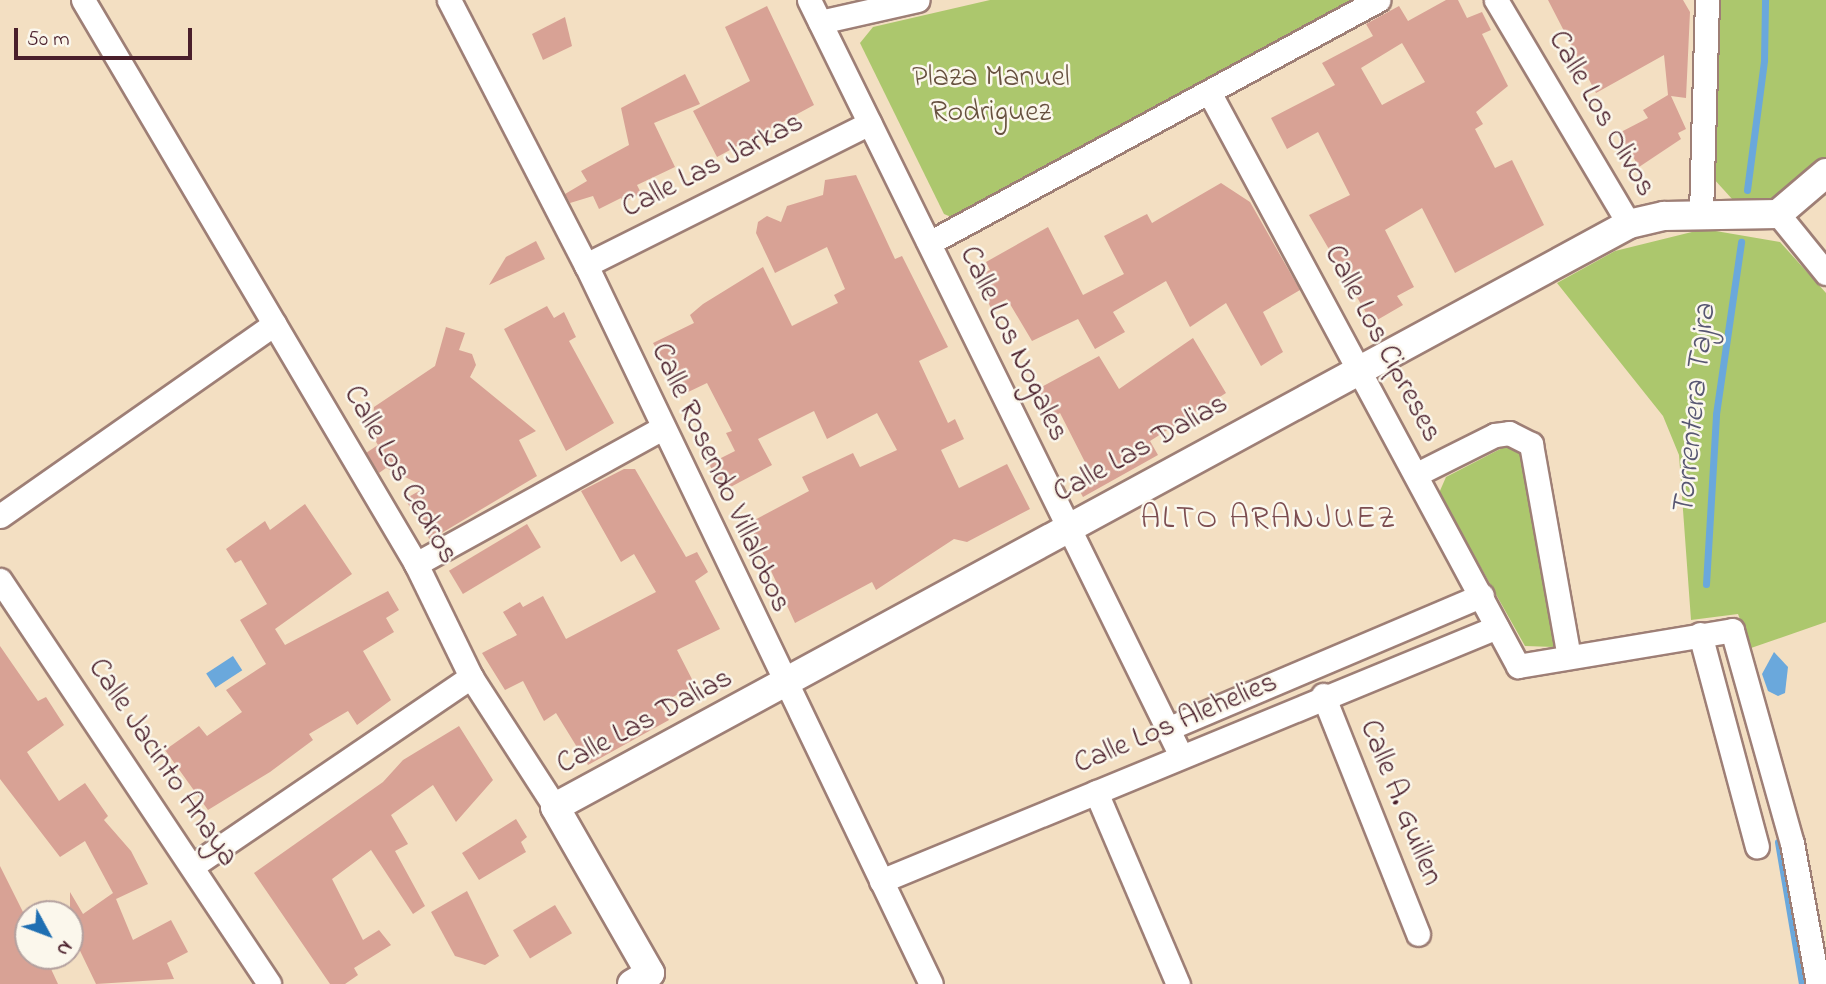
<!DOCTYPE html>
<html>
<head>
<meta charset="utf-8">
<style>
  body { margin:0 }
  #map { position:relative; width:1826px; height:984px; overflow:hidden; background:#f3dfc2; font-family:"Indie Flower",sans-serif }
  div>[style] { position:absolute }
  .green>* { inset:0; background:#acc76d }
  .water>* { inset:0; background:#6aa8dc; transform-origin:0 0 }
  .stream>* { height:7px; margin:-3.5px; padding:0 3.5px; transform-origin:3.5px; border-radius:3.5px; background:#6aa8dc }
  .building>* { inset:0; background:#d8a295; transform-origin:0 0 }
  .roads { filter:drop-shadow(2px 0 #9e7f76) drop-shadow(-2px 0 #9e7f76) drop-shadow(0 2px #9e7f76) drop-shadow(0 -2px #9e7f76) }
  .minor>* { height:23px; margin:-11.5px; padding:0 11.5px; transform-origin:11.5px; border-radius:11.5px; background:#fff }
  .tertiary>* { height:28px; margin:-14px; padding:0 14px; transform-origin:14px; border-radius:14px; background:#fff }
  span { translate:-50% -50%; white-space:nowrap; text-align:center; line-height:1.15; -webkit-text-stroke:5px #fbf7ec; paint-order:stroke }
  .park-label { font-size:30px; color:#67513f }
  .street-label { font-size:30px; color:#4a1f2b }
  .water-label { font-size:32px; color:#575672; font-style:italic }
  .neighbourhood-label { font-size:32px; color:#7c4d50; letter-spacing:2px }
  .north { position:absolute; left:14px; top:900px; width:70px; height:70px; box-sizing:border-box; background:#fbf7ec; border:2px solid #b4a19f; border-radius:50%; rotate:131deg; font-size:19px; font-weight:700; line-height:28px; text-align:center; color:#4a1f2b }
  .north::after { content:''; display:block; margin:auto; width:24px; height:32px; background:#1f6fb2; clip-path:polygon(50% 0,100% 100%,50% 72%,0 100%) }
  .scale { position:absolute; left:14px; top:28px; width:178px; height:32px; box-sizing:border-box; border:4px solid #4a1f2b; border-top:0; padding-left:9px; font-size:21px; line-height:24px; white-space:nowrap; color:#4a1f2b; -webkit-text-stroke:5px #fbf7ec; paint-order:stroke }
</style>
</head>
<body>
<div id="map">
  <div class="green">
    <div style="clip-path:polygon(990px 0,1363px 0,956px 219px,944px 214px,860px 43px,873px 27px)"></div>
    <div style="clip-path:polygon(1717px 0,1826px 0,1826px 158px,1775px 202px,1733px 200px,1713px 178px)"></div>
    <div style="clip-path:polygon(1704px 229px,1780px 242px,1826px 293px,1826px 622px,1751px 648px,1738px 614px,1691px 620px,1679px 455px,1663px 416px,1557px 283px,1615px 251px)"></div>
    <div style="clip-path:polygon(1508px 445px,1526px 451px,1555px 647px,1525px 646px,1439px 493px,1446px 477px)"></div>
  </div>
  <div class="water">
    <div style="clip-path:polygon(1774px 652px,1788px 667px,1785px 693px,1778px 696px,1768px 691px,1762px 674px)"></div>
    <div style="left:233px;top:656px;width:17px;height:32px;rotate:57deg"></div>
  </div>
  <div class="stream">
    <div style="left:1747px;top:190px;width:131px;rotate:-82.5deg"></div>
    <div style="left:1764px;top:60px;width:60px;rotate:-89deg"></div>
    <div style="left:1706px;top:584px;width:170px;rotate:-86.6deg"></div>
    <div style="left:1716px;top:414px;width:174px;rotate:-81.7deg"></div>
    <div style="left:1778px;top:842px;width:144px;rotate:80.4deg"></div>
  </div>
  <div class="building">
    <div style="clip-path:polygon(evenodd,1446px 0,1458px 0,1467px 18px,1482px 12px,1491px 30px,1482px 34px,1508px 86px,1476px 112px,1483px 124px,1475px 129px,1495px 168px,1512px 160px,1544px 225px,1455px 273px,1422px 208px,1385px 230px,1414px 287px,1397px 296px,1403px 305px,1372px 323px,1309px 215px,1350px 195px,1318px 132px,1287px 149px,1271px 118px,1335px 85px,1322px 63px,1373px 36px,1366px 24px,1399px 6px,1408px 21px,1446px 0,1402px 43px,1425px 82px,1382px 105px,1361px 68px,1402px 43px)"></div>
    <div style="clip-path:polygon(1548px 0,1683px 0,1690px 12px,1686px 98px,1671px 96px,1686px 129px,1678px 133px,1681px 139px,1639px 167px,1619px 133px,1648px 118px,1643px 110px,1668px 95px,1664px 55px,1596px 93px)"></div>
    <div style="clip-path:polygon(767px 6px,814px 105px,717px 157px,693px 111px,750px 81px,725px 27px)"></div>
    <div style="clip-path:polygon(565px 17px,572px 46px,543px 60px,532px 34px)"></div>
    <div style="clip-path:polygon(685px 74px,700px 104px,654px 123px,675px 167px,637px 185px,641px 193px,623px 203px,621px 198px,599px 209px,593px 196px,570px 203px,565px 194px,587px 181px,581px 171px,629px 145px,621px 108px)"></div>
    <div style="clip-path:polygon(856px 175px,895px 259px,902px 256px,948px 347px,919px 361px,948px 423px,955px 419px,964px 439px,941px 450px,959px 488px,1007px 464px,1030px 509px,967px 542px,954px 539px,876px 590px,872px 582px,795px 623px,749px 523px,809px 491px,802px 477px,853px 453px,860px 467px,897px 450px,877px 413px,827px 439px,814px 411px,758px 439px,772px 465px,723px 491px,709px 464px,735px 451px,726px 433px,732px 431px,707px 383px,684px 394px,653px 343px,694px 323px,690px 315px,703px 304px,763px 267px,792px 326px,838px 303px,834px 295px,845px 289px,827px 247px,775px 273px,756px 233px,758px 222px,767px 216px,781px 222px,787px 206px,823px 195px,825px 180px)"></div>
    <div style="clip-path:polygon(1221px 183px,1250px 202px,1300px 290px,1263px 312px,1283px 352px,1261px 366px,1226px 303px,1190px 327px,1166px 281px,1113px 312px,1125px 332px,1095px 349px,1078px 319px,1032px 341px,1007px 299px,991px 308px,975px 277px,990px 270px,986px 262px,1048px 227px,1083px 295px,1124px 274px,1104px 236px,1147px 214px,1152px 223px)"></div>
    <div style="clip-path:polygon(536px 241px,545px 259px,489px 285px,506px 257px)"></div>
    <div style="clip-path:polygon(547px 306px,554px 318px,564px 312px,576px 337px,569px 341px,614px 423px,566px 451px,504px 329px)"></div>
    <div style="clip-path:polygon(446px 327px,465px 333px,459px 350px,472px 354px,476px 365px,470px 377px,536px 431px,519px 440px,537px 476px,430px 540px,405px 499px,426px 487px,386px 468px,379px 473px,366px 453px,378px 445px,371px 434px,374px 407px,435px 366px)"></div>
    <div style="clip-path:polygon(1193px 338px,1226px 393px,1150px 441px,1158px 455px,1083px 497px,1073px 479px,1089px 470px,1060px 413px,1049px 419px,1034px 391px,1099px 356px,1119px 389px)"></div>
    <div style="clip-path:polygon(624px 469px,635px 469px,686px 557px,697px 552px,708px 572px,695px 581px,720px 629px,677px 650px,695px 685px,660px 704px,669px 720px,588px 765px,556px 713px,544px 721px,523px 681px,505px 690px,482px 653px,517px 635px,503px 612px,520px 602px,523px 607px,543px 596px,566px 639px,656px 592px,634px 554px,621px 562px,581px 491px)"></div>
    <div style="clip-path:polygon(305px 504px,352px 574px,275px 629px,285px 645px,388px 591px,399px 610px,386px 618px,394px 632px,363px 651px,391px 700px,357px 725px,348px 711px,309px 734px,313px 740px,270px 772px,208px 810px,165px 750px,199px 726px,207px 736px,242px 712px,226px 690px,266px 664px,240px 620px,267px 604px,241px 560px,235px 563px,226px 549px,265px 521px,270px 530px)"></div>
    <div style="left:527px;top:524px;width:27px;height:91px;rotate:59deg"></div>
    <div style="clip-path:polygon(0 646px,38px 701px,46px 697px,64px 725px,27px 752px,59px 801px,85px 783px,108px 816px,104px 820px,131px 851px,148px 884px,116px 899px,133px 940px,171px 920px,188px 952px,167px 963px,174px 979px,96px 984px,70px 930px,70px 892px,83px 914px,113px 893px,85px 841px,60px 857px,0 779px)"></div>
    <div style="clip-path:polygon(459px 726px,493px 780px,456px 822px,433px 785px,391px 815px,408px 844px,395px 851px,425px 906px,413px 914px,371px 850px,332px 879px,363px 940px,379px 930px,391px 945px,354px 968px,358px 975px,345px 984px,330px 984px,254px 873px,383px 782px,403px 760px)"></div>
    <div style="clip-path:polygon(516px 819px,527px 837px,521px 842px,526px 852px,479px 880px,462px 853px)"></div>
    <div style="clip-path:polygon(0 866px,28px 922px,28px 956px,45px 956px,58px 984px,0 984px)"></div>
    <div style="clip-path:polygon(467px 891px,499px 956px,485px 965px,455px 956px,431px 912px)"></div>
    <div style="left:555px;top:905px;width:33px;height:49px;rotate:59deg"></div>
  </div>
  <div class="roads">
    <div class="minor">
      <div style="left:83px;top:0;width:655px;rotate:59.44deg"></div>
      <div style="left:416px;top:564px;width:126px;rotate:64deg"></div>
      <div style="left:471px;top:677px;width:155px;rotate:57.1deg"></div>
      <div style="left:449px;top:0;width:298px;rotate:62.7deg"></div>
      <div style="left:586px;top:265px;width:797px;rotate:64.37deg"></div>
      <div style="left:809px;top:0;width:840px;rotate:63.8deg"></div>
      <div style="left:1496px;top:0;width:261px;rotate:59.3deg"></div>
      <div style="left:820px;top:22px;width:100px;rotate:-12.7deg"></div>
      <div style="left:1209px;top:92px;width:652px;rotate:61.71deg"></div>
      <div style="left:1518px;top:666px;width:217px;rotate:-9.5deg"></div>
      <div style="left:1732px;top:630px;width:221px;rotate:74.3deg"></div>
      <div style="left:1792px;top:843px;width:143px;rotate:79.6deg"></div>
      <div style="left:1701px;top:214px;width:214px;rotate:-88.4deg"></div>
      <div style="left:1778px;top:214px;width:76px;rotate:50.9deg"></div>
      <div style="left:929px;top:243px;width:511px;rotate:-28.42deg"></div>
      <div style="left:586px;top:265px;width:317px;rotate:-26.6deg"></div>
      <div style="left:1417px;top:474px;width:87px;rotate:-26.6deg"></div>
      <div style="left:1495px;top:435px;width:14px;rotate:-8deg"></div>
      <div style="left:1509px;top:433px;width:25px;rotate:27deg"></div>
      <div style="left:1531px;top:444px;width:216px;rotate:79.9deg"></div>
      <div style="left:0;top:516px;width:335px;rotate:-35deg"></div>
      <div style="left:416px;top:564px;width:281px;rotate:-28.9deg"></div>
      <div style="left:0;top:580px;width:485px;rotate:56.3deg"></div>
      <div style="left:1700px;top:634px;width:220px;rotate:75deg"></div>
      <div style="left:1323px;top:695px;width:257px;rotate:68.3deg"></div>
      <div style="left:1167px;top:729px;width:342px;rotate:-23deg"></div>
      <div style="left:1096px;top:792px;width:209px;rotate:66.9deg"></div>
      <div style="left:194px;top:865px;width:335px;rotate:-34.2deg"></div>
      <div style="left:881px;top:881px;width:666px;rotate:-22.41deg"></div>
    </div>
    <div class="tertiary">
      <div style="left:632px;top:984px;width:21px;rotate:-31deg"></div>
      <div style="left:650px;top:973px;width:191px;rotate:-119.8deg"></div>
      <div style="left:555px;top:807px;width:1222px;rotate:-28.49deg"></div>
      <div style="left:1629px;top:224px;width:36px;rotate:-13deg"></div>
      <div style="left:1664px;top:216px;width:114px;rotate:-1deg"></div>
      <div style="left:1778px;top:214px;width:63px;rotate:-40.5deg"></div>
    </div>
  </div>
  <div class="park-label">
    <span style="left:991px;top:95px">Plaza Manuel<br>Rodriguez</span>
  </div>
  <div class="street-label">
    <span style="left:1601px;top:114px;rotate:60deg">Calle Los Olivos</span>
    <span style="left:713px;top:166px;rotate:-27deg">Calle Las Jarkas</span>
    <span style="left:1013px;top:344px;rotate:64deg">Calle Los Nogales</span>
    <span style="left:1382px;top:344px;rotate:62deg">Calle Los Cipreses</span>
    <span style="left:1141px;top:449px;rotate:-29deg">Calle Las Dalias</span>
    <span style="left:400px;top:475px;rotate:60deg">Calle Los Cedros</span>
    <span style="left:720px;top:478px;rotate:65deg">Calle Rosendo Villalobos</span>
    <span style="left:645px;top:722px;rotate:-28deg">Calle Las Dalias</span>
    <span style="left:1176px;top:724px;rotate:-23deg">Calle Los Alehelies</span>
    <span style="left:162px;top:763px;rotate:56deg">Calle Jacinto Anaya</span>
    <span style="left:1400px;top:803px;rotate:68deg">Calle A. Guillen</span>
  </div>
  <div class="water-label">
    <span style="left:1696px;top:410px;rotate:-84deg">Torrentera Tajra</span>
  </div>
  <div class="neighbourhood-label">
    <span style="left:1269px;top:520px">ALTO ARANJUEZ</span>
  </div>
  <div class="north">N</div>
  <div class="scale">50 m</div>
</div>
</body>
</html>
